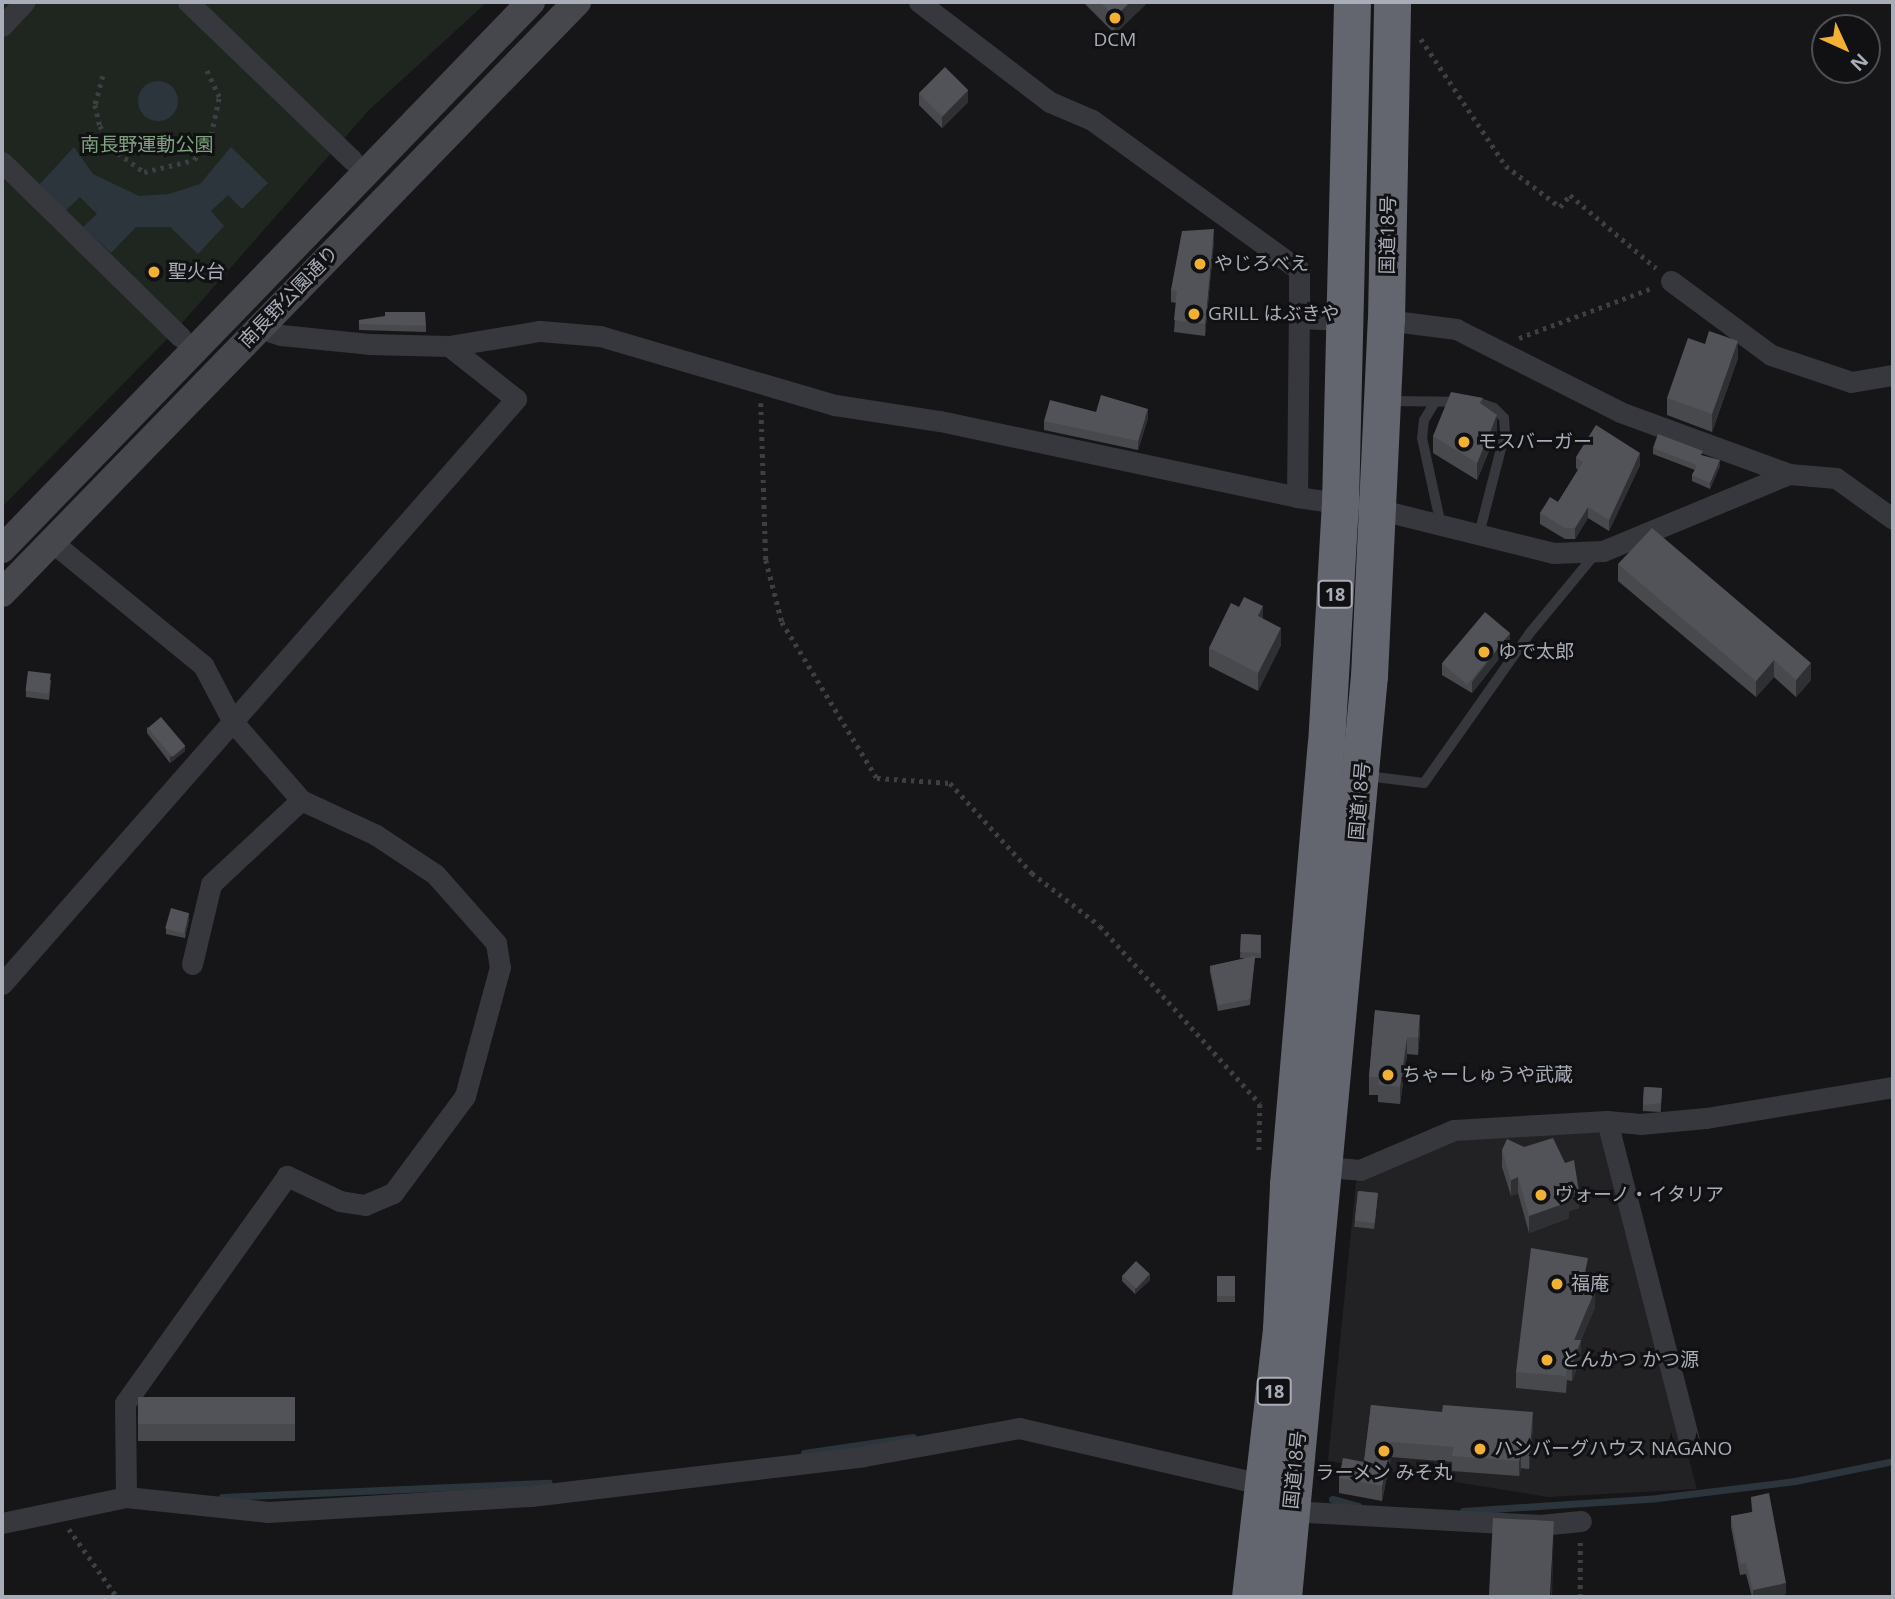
<!DOCTYPE html>
<html>
<head>
<meta charset="utf-8">
<style>
  body { margin:0 }
  #map { position:relative; width:1895px; height:1599px; overflow:hidden; background:#161618; font-family:"Open Sans","Noto Sans JP",sans-serif }
  div>[style] { position:absolute }
  .built>* { inset:0; background:#222225 }
  .green>* { inset:0; background:#1e261f }
  .water>* { inset:0; background:#2c353c }
  .round { border-radius:50% }
  .stream>* { height:7px; margin:-3.5px; padding:0 3.5px; transform-origin:3.5px; border-radius:3.5px; background:#2c353c }
  .path>* { height:4.5px; margin-top:-2.25px; transform-origin:0; background:repeating-linear-gradient(90deg,#3d3f44 0 3.5px,transparent 0 8.5px) }
  .lane>* { height:10px; margin:-5px; padding:0 5px; transform-origin:5px; border-radius:5px; background:#37383d }
  .street>* { height:21px; margin:-10.5px; padding:0 10.5px; transform-origin:10.5px; border-radius:10.5px; background:#37383d }
  .secondary>* { height:28px; margin:-14px; padding:0 14px; transform-origin:14px; border-radius:14px; background:#45474d }
  .highway>* { height:37px; margin:-18.5px; padding:0 18.5px; transform-origin:18.5px; border-radius:18.5px; background:#63666e }
  .wall>* { inset:0; background:#47494d; transform-origin:0 0 }
  .shaded-wall>* { inset:0; background:#2f3033 }
  .building>* { inset:0; background:#525359; transform-origin:0 0 }
  .dots>* { width:19px; height:19px; translate:-50% -50%; box-sizing:border-box; border:4px solid #111113; border-radius:50% }
  span { translate:-50% -50%; white-space:nowrap; text-align:center; line-height:1.15; -webkit-text-stroke:6px #111113; paint-order:stroke }
  .shield-label span { padding:2px 5px; background:#111113; border:2px solid; border-radius:5px; -webkit-text-stroke-width:0 }
  .shield-label { font-size:18px; color:#a8adb8; font-weight:700 }
  .poi-label { font-size:19px; color:#a8adb8 }
  .left { translate:0 -50%; text-align:left }
  .park-label { font-size:19px; color:#7fa381 }
  .street-label { font-size:19px; color:#a8adb8 }
  .frame { position:absolute; inset:0; border:4px solid #a8adb8; pointer-events:none }
  .north { position:absolute; left:1811px; top:14px; width:70px; height:70px; box-sizing:border-box; background:#111113; border:2px solid #4d4f55; border-radius:50%; rotate:135deg; font-size:19px; font-weight:700; line-height:28px; text-align:center; color:#a8adb8 }
  .north::after { content:''; display:block; margin:auto; width:24px; height:32px; background:#f2b134; clip-path:polygon(50% 0,100% 100%,50% 72%,0 100%) }
</style>
</head>
<body>
<div id="map">
  <div class="built">
    <div style="clip-path:polygon(1594px 1129px,1604px 1136px,1697px 1489px,1548px 1497px,1328px 1461px,1356px 1182px,1397px 1160px,1462px 1137px)"></div>
  </div>
  <div class="green">
    <div style="clip-path:polygon(2px 2px,487px 2px,369px 110px,175px 331px,2px 507px)"></div>
  </div>
  <div class="water">
    <div class="round" style="left:138px;top:81px;width:40px;height:40px"></div>
    <div style="clip-path:polygon(74px 147px,93px 174px,139px 196px,169px 194px,200px 184px,231px 147px,268px 183px,242px 209px,228px 195px,211px 211px,224px 226px,198px 254px,170px 227px,136px 227px,111px 253px,83px 227px,97px 214px,80px 197px,65px 211px,39px 185px)"></div>
  </div>
  <div class="stream">
    <div style="left:804px;top:1453px;width:110px;rotate:-8.4deg"></div>
    <div style="left:222px;top:1497px;width:327px;rotate:-2.5deg"></div>
    <div style="left:1332px;top:1499px;width:27px;rotate:15deg"></div>
    <div style="left:1463px;top:1511px;width:194px;rotate:-3.8deg"></div>
    <div style="left:1657px;top:1498px;width:139px;rotate:-7deg"></div>
    <div style="left:1795px;top:1481px;width:100px;rotate:-11.5deg"></div>
  </div>
  <div class="path">
    <div style="left:1421px;top:39px;width:153px;rotate:56.2deg"></div>
    <div style="left:1506px;top:166px;width:68px;rotate:37.2deg"></div>
    <div style="left:1560px;top:207px;width:16px;rotate:-50deg"></div>
    <div style="left:1570px;top:195px;width:113px;rotate:40.3deg"></div>
    <div style="left:103px;top:76px;width:30px;rotate:105deg"></div>
    <div style="left:95px;top:105px;width:22px;rotate:77deg"></div>
    <div style="left:100px;top:126px;width:32px;rotate:56deg"></div>
    <div style="left:118px;top:153px;width:32px;rotate:36deg"></div>
    <div style="left:144px;top:172px;width:51px;rotate:-13.5deg"></div>
    <div style="left:194px;top:160px;width:30px;rotate:-56deg"></div>
    <div style="left:211px;top:135px;width:39px;rotate:-78deg"></div>
    <div style="left:219px;top:97px;width:33px;rotate:-115deg"></div>
    <div style="left:1519px;top:338px;width:142px;rotate:-20.6deg"></div>
    <div style="left:761px;top:403px;width:157px;rotate:88.2deg"></div>
    <div style="left:766px;top:560px;width:64px;rotate:75.5deg"></div>
    <div style="left:782px;top:622px;width:183px;rotate:58.7deg"></div>
    <div style="left:877px;top:778px;width:73px;rotate:3.9deg"></div>
    <div style="left:950px;top:783px;width:122px;rotate:47.7deg"></div>
    <div style="left:1032px;top:873px;width:86px;rotate:37.9deg"></div>
    <div style="left:1100px;top:926px;width:239px;rotate:48deg"></div>
    <div style="left:1260px;top:1104px;width:50px;rotate:91.1deg"></div>
    <div style="left:69px;top:1529px;width:83px;rotate:54.8deg"></div>
    <div style="left:1580px;top:1597px;width:55px;rotate:-90deg"></div>
  </div>
  <div class="lane">
    <div style="left:1388px;top:401px;width:89px;rotate:0.6deg"></div>
    <div style="left:1477px;top:402px;width:18px;rotate:19deg"></div>
    <div style="left:1494px;top:408px;width:14px;rotate:45deg"></div>
    <div style="left:1504px;top:418px;width:15px;rotate:86deg"></div>
    <div style="left:1505px;top:433px;width:104px;rotate:104.4deg"></div>
    <div style="left:1435px;top:402px;width:21px;rotate:121deg"></div>
    <div style="left:1424px;top:420px;width:18px;rotate:96deg"></div>
    <div style="left:1422px;top:438px;width:89px;rotate:77.7deg"></div>
    <div style="left:1367px;top:776px;width:57px;rotate:7deg"></div>
    <div style="left:1424px;top:783px;width:182px;rotate:-54.8deg"></div>
    <div style="left:1529px;top:634px;width:105px;rotate:-50.4deg"></div>
  </div>
  <div class="street">
    <div style="left:188px;top:2px;width:228px;rotate:43.9deg"></div>
    <div style="left:919px;top:2px;width:165px;rotate:37.4deg"></div>
    <div style="left:1050px;top:102px;width:46px;rotate:23.2deg"></div>
    <div style="left:1092px;top:120px;width:256px;rotate:35.9deg"></div>
    <div style="left:1299px;top:270px;width:48px;rotate:90deg"></div>
    <div style="left:1299px;top:318px;width:46px;rotate:2.5deg"></div>
    <div style="left:2px;top:26px;width:33px;rotate:-47deg"></div>
    <div style="left:2px;top:162px;width:250px;rotate:44.4deg"></div>
    <div style="left:1671px;top:281px;width:124px;rotate:36.5deg"></div>
    <div style="left:1771px;top:355px;width:84px;rotate:18.6deg"></div>
    <div style="left:1851px;top:382px;width:43px;rotate:-9.5deg"></div>
    <div style="left:1386px;top:320px;width:71px;rotate:7.3deg"></div>
    <div style="left:1456px;top:329px;width:184px;rotate:26.8deg"></div>
    <div style="left:1620px;top:412px;width:180px;rotate:20.1deg"></div>
    <div style="left:259px;top:328px;width:23px;rotate:18deg"></div>
    <div style="left:281px;top:335px;width:88px;rotate:5.8deg"></div>
    <div style="left:369px;top:344px;width:80px;rotate:1.4deg"></div>
    <div style="left:449px;top:346px;width:92px;rotate:-9.4deg"></div>
    <div style="left:540px;top:331px;width:60px;rotate:4.8deg"></div>
    <div style="left:600px;top:336px;width:245px;rotate:16.4deg"></div>
    <div style="left:835px;top:405px;width:106px;rotate:8.7deg"></div>
    <div style="left:940px;top:421px;width:365px;rotate:12deg"></div>
    <div style="left:1297px;top:497px;width:81px;rotate:8.5deg"></div>
    <div style="left:1377px;top:509px;width:182px;rotate:14deg"></div>
    <div style="left:1554px;top:553px;width:49px;rotate:-2.3deg"></div>
    <div style="left:1603px;top:551px;width:201px;rotate:-22.5deg"></div>
    <div style="left:1789px;top:474px;width:47px;rotate:4.9deg"></div>
    <div style="left:1836px;top:478px;width:70px;rotate:35.7deg"></div>
    <div style="left:1297px;top:497px;width:179px;rotate:-89.4deg"></div>
    <div style="left:52px;top:542px;width:195px;rotate:39.2deg"></div>
    <div style="left:203px;top:665px;width:64px;rotate:62.2deg"></div>
    <div style="left:233px;top:722px;width:103px;rotate:48.9deg"></div>
    <div style="left:301px;top:800px;width:83px;rotate:25deg"></div>
    <div style="left:376px;top:835px;width:71px;rotate:33.5deg"></div>
    <div style="left:435px;top:874px;width:92px;rotate:48.5deg"></div>
    <div style="left:496px;top:943px;width:24px;rotate:81deg"></div>
    <div style="left:500px;top:967px;width:134px;rotate:105.2deg"></div>
    <div style="left:465px;top:1096px;width:121px;rotate:126.6deg"></div>
    <div style="left:393px;top:1193px;width:30px;rotate:157deg"></div>
    <div style="left:365px;top:1205px;width:25px;rotate:-171deg"></div>
    <div style="left:340px;top:1201px;width:59px;rotate:-154.7deg"></div>
    <div style="left:287px;top:1176px;width:279px;rotate:125.5deg"></div>
    <div style="left:125px;top:1403px;width:94px;rotate:89.4deg"></div>
    <div style="left:192px;top:964px;width:82px;rotate:-76.6deg"></div>
    <div style="left:211px;top:884px;width:123px;rotate:-43deg"></div>
    <div style="left:2px;top:984px;width:779px;rotate:-48.7deg"></div>
    <div style="left:516px;top:399px;width:85px;rotate:-141.7deg"></div>
    <div style="left:1607px;top:1121px;width:33px;rotate:5deg"></div>
    <div style="left:1640px;top:1124px;width:66px;rotate:-5.2deg"></div>
    <div style="left:1706px;top:1118px;width:190px;rotate:-9.4deg"></div>
    <div style="left:1327px;top:1167px;width:33px;rotate:5deg"></div>
    <div style="left:1360px;top:1170px;width:102px;rotate:-23.1deg"></div>
    <div style="left:1454px;top:1130px;width:153px;rotate:-3.4deg"></div>
    <div style="left:1607px;top:1121px;width:329px;rotate:75.6deg"></div>
    <div style="left:1290px;top:1511px;width:250px;rotate:3.2deg"></div>
    <div style="left:1540px;top:1525px;width:41px;rotate:-5.6deg"></div>
    <div style="left:2px;top:1523px;width:127px;rotate:-11.8deg"></div>
    <div style="left:126px;top:1497px;width:143px;rotate:6deg"></div>
    <div style="left:268px;top:1512px;width:263px;rotate:-3.5deg"></div>
    <div style="left:531px;top:1496px;width:335px;rotate:-6.8deg"></div>
    <div style="left:864px;top:1456px;width:158px;rotate:-10.2deg"></div>
    <div style="left:1019px;top:1428px;width:253px;rotate:13deg"></div>
  </div>
  <div class="secondary">
    <div style="left:2px;top:549px;width:761px;rotate:-45.96deg"></div>
    <div style="left:2px;top:593px;width:825px;rotate:-45.79deg"></div>
  </div>
  <div class="highway">
    <div style="left:1250px;top:1597px;width:270px;rotate:-83.4deg"></div>
    <div style="left:1281px;top:1329px;width:145px;rotate:-87.2deg"></div>
    <div style="left:1288px;top:1184px;width:441px;rotate:-85.1deg"></div>
    <div style="left:1326px;top:745px;width:241px;rotate:-86.7deg"></div>
    <div style="left:1340px;top:504px;width:502px;rotate:-88.63deg"></div>
    <div style="left:1283px;top:1597px;width:925px;rotate:-84.67deg"></div>
    <div style="left:1369px;top:676px;width:356px;rotate:-87.3deg"></div>
    <div style="left:1386px;top:320px;width:318px;rotate:-88.9deg"></div>
  </div>
  <div class="wall">
    <div style="clip-path:polygon(1083px 2px,1148px 2px,1115px 34px)"></div>
    <div style="clip-path:polygon(919px 94px,968px 102px,942px 128px,919px 105px)"></div>
    <div style="clip-path:polygon(1214px 241px,1205px 336px,1174px 332px,1176px 303px,1171px 302px,1171px 290px)"></div>
    <div style="clip-path:polygon(359px 320px,426px 326px,426px 332px,359px 330px)"></div>
    <div style="clip-path:polygon(1738px 358px,1712px 432px,1667px 415px,1667px 398px)"></div>
    <div style="clip-path:polygon(1483px 405px,1497px 432px,1477px 480px,1433px 453px,1433px 436px)"></div>
    <div style="clip-path:polygon(1096px 412px,1148px 418px,1138px 450px,1044px 430px,1044px 421px)"></div>
    <div style="clip-path:polygon(1653px 448px,1703px 456px,1720px 466px,1710px 489px,1692px 481px,1692px 475px,1695px 470px,1653px 454px)"></div>
    <div style="clip-path:polygon(1576px 457px,1640px 465px,1609px 531px,1588px 518px,1575px 539px,1565px 539px,1540px 524px,1540px 513px,1558px 502px,1578px 470px,1576px 468px)"></div>
    <div style="clip-path:polygon(1618px 564px,1811px 680px,1796px 697px,1774px 677px,1756px 697px,1618px 581px)"></div>
    <div style="clip-path:polygon(1263px 619px,1281px 645px,1258px 691px,1209px 666px,1209px 648px)"></div>
    <div style="clip-path:polygon(1510px 645px,1472px 693px,1442px 675px,1442px 663px)"></div>
    <div style="clip-path:polygon(51px 680px,49px 700px,26px 697px,26px 691px)"></div>
    <div style="clip-path:polygon(147px 727px,185px 751px,170px 763px,147px 733px)"></div>
    <div style="clip-path:polygon(189px 919px,185px 938px,166px 934px,166px 928px)"></div>
    <div style="clip-path:polygon(1241px 934px,1261px 935px,1261px 958px,1255px 958px,1250px 1005px,1218px 1011px,1210px 972px,1210px 966px,1246px 958px,1240px 958px)"></div>
    <div style="clip-path:polygon(1375px 1010px,1420px 1032px,1418px 1055px,1407px 1054px,1400px 1104px,1378px 1102px,1378px 1095px,1369px 1095px,1369px 1077px)"></div>
    <div style="left:1644px;top:1087px;width:18px;height:24px;rotate:3deg"></div>
    <div style="clip-path:polygon(1502px 1150px,1579px 1208px,1569px 1211px,1569px 1218px,1529px 1233px,1518px 1193px,1511px 1196px,1502px 1167px)"></div>
    <div style="left:1358px;top:1191px;width:20px;height:36px;rotate:6deg"></div>
    <div style="clip-path:polygon(1588px 1273px,1595px 1307px,1581px 1340px,1581px 1357px,1572px 1381px,1567px 1380px,1566px 1393px,1516px 1388px,1516px 1372px)"></div>
    <div style="clip-path:polygon(1122px 1275px,1150px 1280px,1135px 1294px,1122px 1281px)"></div>
    <div style="left:1217px;top:1276px;width:18px;height:26px"></div>
    <div style="left:138px;top:1397px;width:157px;height:44px"></div>
    <div style="clip-path:polygon(1371px 1405px,1533px 1427px,1529px 1469px,1521px 1468px,1519px 1476px,1452px 1471px,1452px 1462px,1391px 1457px,1382px 1501px,1339px 1493px,1339px 1478px,1364px 1462px)"></div>
    <div style="clip-path:polygon(1751px 1497px,1786px 1594px,1771px 1597px,1752px 1597px,1746px 1574px,1740px 1575px,1731px 1527px,1731px 1516px,1752px 1512px)"></div>
  </div>
  <div class="shaded-wall">
    <div style="clip-path:polygon(1130px 2px,1148px 2px,1115px 34px,1115px 17px)"></div>
    <div style="clip-path:polygon(968px 90px,968px 102px,942px 128px,942px 117px)"></div>
    <div style="clip-path:polygon(1214px 229px,1214px 241px,1205px 336px,1205px 324px)"></div>
    <div style="clip-path:polygon(1738px 341px,1738px 358px,1712px 432px,1712px 414px)"></div>
    <div style="clip-path:polygon(1148px 409px,1148px 418px,1138px 450px,1138px 441px)"></div>
    <div style="clip-path:polygon(1497px 415px,1497px 432px,1477px 480px,1477px 463px)"></div>
    <div style="clip-path:polygon(1640px 453px,1640px 465px,1609px 531px,1609px 520px)"></div>
    <div style="clip-path:polygon(1720px 460px,1720px 466px,1710px 489px,1710px 483px)"></div>
    <div style="clip-path:polygon(1588px 507px,1588px 518px,1575px 539px,1575px 528px)"></div>
    <div style="clip-path:polygon(1263px 606px,1263px 623px,1258px 616px)"></div>
    <div style="clip-path:polygon(1281px 628px,1281px 645px,1258px 691px,1258px 673px)"></div>
    <div style="clip-path:polygon(1510px 633px,1510px 645px,1472px 693px,1472px 682px)"></div>
    <div style="clip-path:polygon(1774px 660px,1774px 677px,1756px 697px,1756px 681px)"></div>
    <div style="clip-path:polygon(1811px 663px,1811px 680px,1796px 697px,1796px 680px)"></div>
    <div style="clip-path:polygon(185px 746px,185px 751px,170px 763px,170px 757px)"></div>
    <div style="clip-path:polygon(189px 913px,189px 919px,185px 938px,185px 932px)"></div>
    <div style="clip-path:polygon(1420px 1015px,1420px 1032px,1418px 1055px,1418px 1038px)"></div>
    <div style="clip-path:polygon(1407px 1037px,1407px 1054px,1400px 1104px,1400px 1087px)"></div>
    <div style="clip-path:polygon(1518px 1177px,1518px 1193px,1511px 1196px,1511px 1180px)"></div>
    <div style="clip-path:polygon(1579px 1192px,1579px 1208px,1569px 1211px,1569px 1218px,1529px 1233px,1529px 1216px,1567px 1194px)"></div>
    <div style="clip-path:polygon(1150px 1274px,1150px 1280px,1135px 1294px,1135px 1289px)"></div>
    <div style="clip-path:polygon(1595px 1290px,1595px 1307px,1574px 1356px,1574px 1340px)"></div>
    <div style="clip-path:polygon(1581px 1340px,1581px 1357px,1572px 1381px,1572px 1364px)"></div>
    <div style="clip-path:polygon(1533px 1412px,1533px 1427px,1529px 1469px,1529px 1453px)"></div>
    <div style="clip-path:polygon(1391px 1442px,1391px 1457px,1382px 1501px,1382px 1486px)"></div>
    <div style="clip-path:polygon(1521px 1453px,1521px 1468px,1519px 1476px,1519px 1461px)"></div>
    <div style="clip-path:polygon(1554px 1521px,1552px 1597px,1551px 1597px)"></div>
    <div style="clip-path:polygon(1786px 1583px,1786px 1594px,1771px 1597px,1753px 1597px,1753px 1590px)"></div>
  </div>
  <div class="building">
    <div style="clip-path:polygon(1100px 2px,1130px 2px,1115px 17px)"></div>
    <div style="left:945px;top:67px;width:33px;height:37px;rotate:45deg"></div>
    <div style="clip-path:polygon(1214px 229px,1205px 324px,1174px 320px,1177px 291px,1171px 290px,1182px 231px)"></div>
    <div style="clip-path:polygon(385px 312px,425px 312px,426px 326px,359px 324px,359px 320px,385px 316px)"></div>
    <div style="clip-path:polygon(1709px 331px,1738px 341px,1712px 414px,1667px 398px,1688px 338px,1705px 344px)"></div>
    <div style="clip-path:polygon(1451px 392px,1483px 398px,1480px 403px,1497px 415px,1477px 463px,1433px 436px)"></div>
    <div style="clip-path:polygon(1101px 395px,1148px 409px,1138px 441px,1044px 421px,1050px 400px,1096px 412px)"></div>
    <div style="clip-path:polygon(1596px 425px,1640px 453px,1609px 520px,1588px 507px,1575px 528px,1565px 528px,1540px 513px,1550px 497px,1558px 502px,1583px 462px,1576px 457px)"></div>
    <div style="clip-path:polygon(1658px 434px,1703px 451px,1701px 455px,1720px 460px,1710px 483px,1692px 475px,1697px 465px,1653px 448px)"></div>
    <div style="clip-path:polygon(1652px 528px,1811px 663px,1796px 680px,1774px 660px,1756px 681px,1618px 564px)"></div>
    <div style="clip-path:polygon(1244px 597px,1263px 606px,1258px 616px,1281px 628px,1258px 673px,1209px 648px,1231px 603px,1239px 607px)"></div>
    <div style="left:1485px;top:612px;width:33px;height:67px;rotate:40deg"></div>
    <div style="left:28px;top:671px;width:23px;height:20px;rotate:7deg"></div>
    <div style="left:161px;top:717px;width:38px;height:17px;rotate:50deg"></div>
    <div style="left:171px;top:908px;width:19px;height:21px;rotate:16deg"></div>
    <div style="left:1241px;top:934px;width:20px;height:18px;rotate:3deg"></div>
    <div style="clip-path:polygon(1255px 956px,1250px 999px,1218px 1005px,1210px 966px)"></div>
    <div style="clip-path:polygon(1375px 1010px,1420px 1015px,1418px 1038px,1407px 1037px,1400px 1087px,1378px 1085px,1379px 1077px,1369px 1077px)"></div>
    <div style="clip-path:polygon(1644px 1087px,1662px 1088px,1661px 1103px,1643px 1105px)"></div>
    <div style="clip-path:polygon(1553px 1138px,1565px 1163px,1574px 1160px,1579px 1192px,1567px 1194px,1569px 1202px,1529px 1216px,1518px 1177px,1511px 1180px,1502px 1150px,1507px 1139px,1524px 1147px)"></div>
    <div style="left:1358px;top:1191px;width:20px;height:30px;rotate:6deg"></div>
    <div style="clip-path:polygon(1531px 1248px,1588px 1258px,1585px 1273px,1595px 1274px,1595px 1290px,1574px 1340px,1581px 1340px,1572px 1364px,1567px 1363px,1566px 1376px,1516px 1372px)"></div>
    <div style="left:1136px;top:1261px;width:19px;height:20px;rotate:43deg"></div>
    <div style="left:1217px;top:1276px;width:18px;height:20px"></div>
    <div style="left:138px;top:1397px;width:157px;height:27px"></div>
    <div style="clip-path:polygon(1371px 1405px,1442px 1412px,1443px 1405px,1533px 1412px,1529px 1453px,1521px 1453px,1519px 1461px,1452px 1456px,1454px 1447px,1391px 1442px,1382px 1486px,1339px 1478px,1343px 1458px,1364px 1462px)"></div>
    <div style="clip-path:polygon(1769px 1493px,1786px 1583px,1753px 1590px,1746px 1563px,1740px 1564px,1731px 1516px,1753px 1512px,1751px 1497px)"></div>
    <div style="left:1493px;top:1518px;width:61px;height:79px;rotate:3deg"></div>
  </div>
  <div class="dots">
    <div style="left:1115px;top:18px;background:#f2b134"></div>
    <div style="left:1200px;top:264px;background:#f2b134"></div>
    <div style="left:154px;top:272px;background:#f2b134"></div>
    <div style="left:1194px;top:314px;background:#f2b134"></div>
    <div style="left:1464px;top:442px;background:#f2b134"></div>
    <div style="left:1484px;top:652px;background:#f2b134"></div>
    <div style="left:1388px;top:1075px;background:#f2b134"></div>
    <div style="left:1541px;top:1195px;background:#f2b134"></div>
    <div style="left:1557px;top:1284px;background:#f2b134"></div>
    <div style="left:1547px;top:1360px;background:#f2b134"></div>
    <div style="left:1480px;top:1449px;background:#f2b134"></div>
    <div style="left:1384px;top:1451px;background:#f2b134"></div>
  </div>
  <div class="shield-label">
    <span style="left:1335px;top:594px">18</span>
    <span style="left:1274px;top:1391px">18</span>
  </div>
  <div class="poi-label">
    <span style="left:1115px;top:40px">DCM</span>
    <span class="left" style="left:1214px;top:264px">やじろべえ</span>
    <span class="left" style="left:168px;top:272px">聖火台</span>
    <span class="left" style="left:1208px;top:314px">GRILL はぶきや</span>
    <span class="left" style="left:1478px;top:442px">モスバーガー</span>
    <span class="left" style="left:1498px;top:652px">ゆで太郎</span>
    <span class="left" style="left:1402px;top:1075px">ちゃーしゅうや武蔵</span>
    <span class="left" style="left:1555px;top:1195px">ヴォーノ・イタリア</span>
    <span class="left" style="left:1571px;top:1284px">福庵</span>
    <span class="left" style="left:1561px;top:1360px">とんかつ かつ源</span>
    <span class="left" style="left:1494px;top:1449px">ハンバーグハウス NAGANO</span>
    <span style="left:1384px;top:1473px">ラーメン みそ丸</span>
  </div>
  <div class="park-label">
    <span style="left:147px;top:145px">南長野運動公園</span>
  </div>
  <div class="street-label">
    <span style="left:1388px;top:235px;rotate:-89deg">国道18号</span>
    <span style="left:289px;top:297px;rotate:-46deg">南長野公園通り</span>
    <span style="left:1360px;top:801px;rotate:-85deg">国道18号</span>
    <span style="left:1295px;top:1470px;rotate:-84deg">国道18号</span>
  </div>
  <div class="frame"></div>
  <div class="north">N</div>
</div>
</body>
</html>
